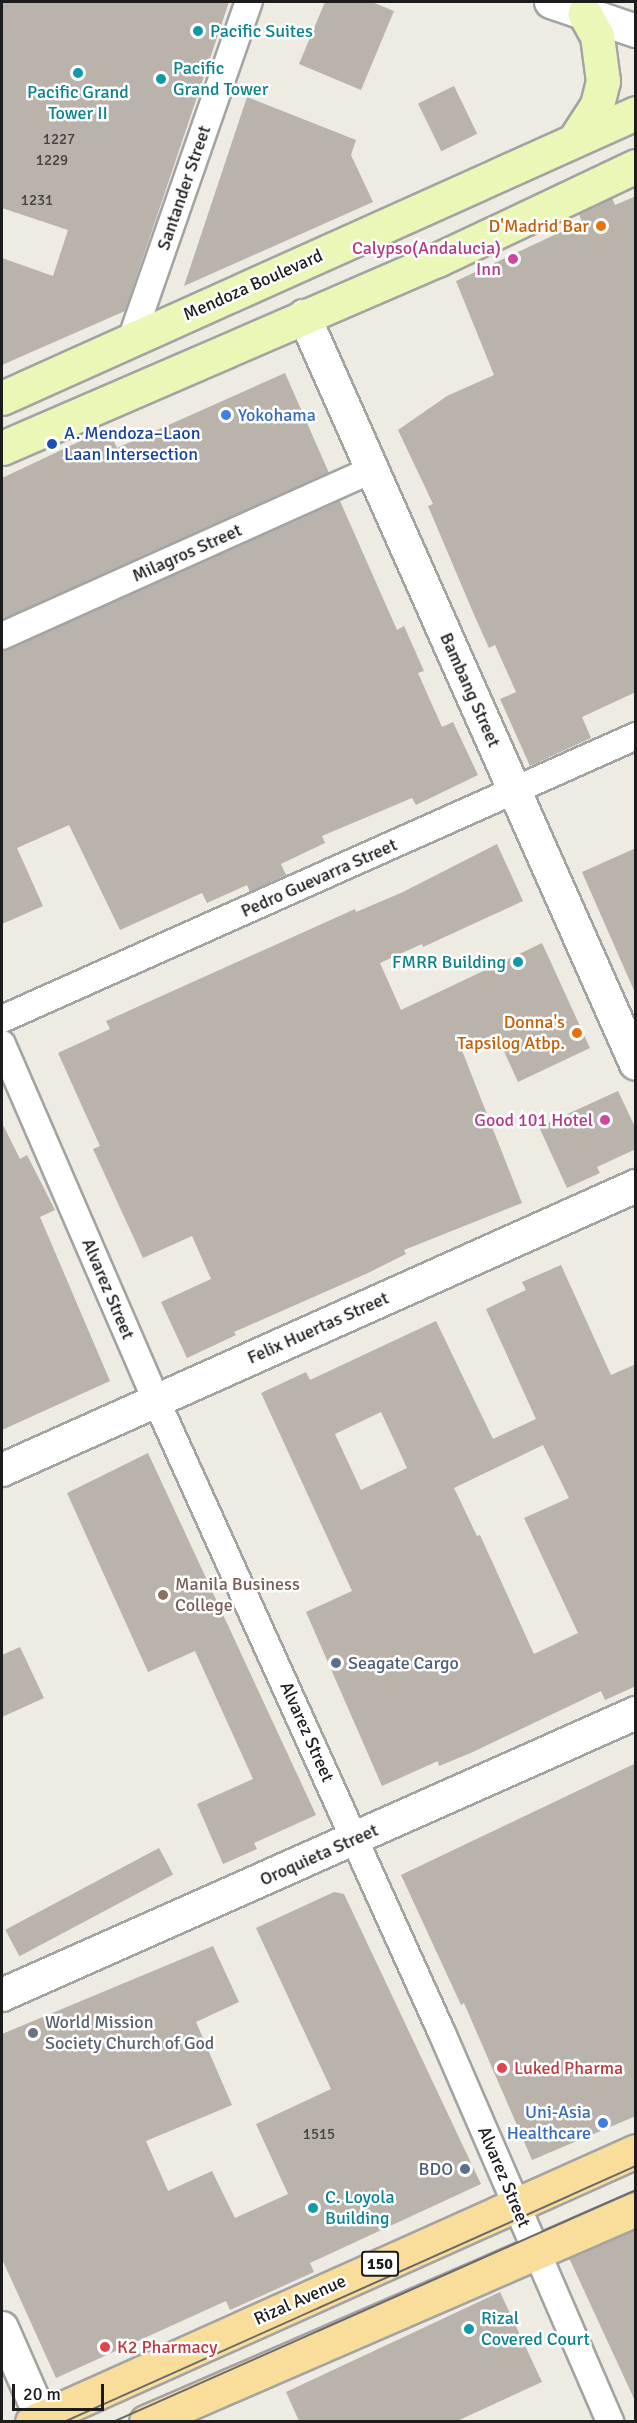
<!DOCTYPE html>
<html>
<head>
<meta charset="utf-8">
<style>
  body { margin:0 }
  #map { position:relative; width:637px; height:2423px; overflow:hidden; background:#edebe2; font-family:Signika,sans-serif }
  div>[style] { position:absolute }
  .building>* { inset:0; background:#bab3ab; transform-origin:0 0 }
  .roads { filter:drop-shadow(2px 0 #a3a3a3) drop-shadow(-2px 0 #a3a3a3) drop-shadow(0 2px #a3a3a3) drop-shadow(0 -2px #a3a3a3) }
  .minor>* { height:26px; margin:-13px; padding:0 13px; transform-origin:13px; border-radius:13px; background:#fff }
  .tertiary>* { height:32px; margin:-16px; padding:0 16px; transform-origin:16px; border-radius:16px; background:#fff }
  .secondary>* { height:33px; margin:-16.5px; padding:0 16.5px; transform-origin:16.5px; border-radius:16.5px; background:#ebf7b6 }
  .primary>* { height:33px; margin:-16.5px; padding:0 16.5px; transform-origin:16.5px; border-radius:16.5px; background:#f9de9b }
  .tram>* { height:1.5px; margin:-0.75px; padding:0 0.75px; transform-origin:0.75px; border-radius:0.75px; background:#6a6a6a }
  .dots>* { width:16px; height:16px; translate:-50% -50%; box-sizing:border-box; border:3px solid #fff; border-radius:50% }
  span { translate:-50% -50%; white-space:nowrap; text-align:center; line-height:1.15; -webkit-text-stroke:5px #fff; paint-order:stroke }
  .number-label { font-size:15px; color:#444240 }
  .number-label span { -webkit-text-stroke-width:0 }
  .shield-label span { padding:2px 4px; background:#fff; border:2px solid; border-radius:4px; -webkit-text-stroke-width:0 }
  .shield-label { font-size:16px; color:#1c1c1c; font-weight:700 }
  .culture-label { font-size:18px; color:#0d838f }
  .left { translate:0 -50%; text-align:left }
  .right { translate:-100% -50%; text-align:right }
  .street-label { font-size:18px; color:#1c1c1c }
  .food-label { font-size:18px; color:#c56008 }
  .hotel-label { font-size:18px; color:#b23c85 }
  .shop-label { font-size:18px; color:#366cbe }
  .transit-label { font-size:18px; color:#164399 }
  .education-label { font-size:18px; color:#785e54 }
  .service-label { font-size:18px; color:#4e5e75 }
  .worship-label { font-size:18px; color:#5b616d }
  .health-label { font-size:18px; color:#be3a42 }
  .frame { position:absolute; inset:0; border:3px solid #1c1c1c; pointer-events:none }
  .scale { position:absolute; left:12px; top:2384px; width:92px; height:27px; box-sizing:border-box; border:3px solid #1c1c1c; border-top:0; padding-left:8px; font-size:18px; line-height:21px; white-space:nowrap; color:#1c1c1c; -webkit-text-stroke:4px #fff; paint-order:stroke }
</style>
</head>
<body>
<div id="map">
  <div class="building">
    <div style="clip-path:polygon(2px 2px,229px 2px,125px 311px,2px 365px,2px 258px,53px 276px,68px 230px,2px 208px)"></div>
    <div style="clip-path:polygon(325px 2px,372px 2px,394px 11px,361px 90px,299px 64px)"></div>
    <div style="left:454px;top:86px;width:53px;height:40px;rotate:64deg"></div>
    <div style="clip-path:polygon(247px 97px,356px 140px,351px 155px,373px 202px,184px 286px)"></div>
    <div style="clip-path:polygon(636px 196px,636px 692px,582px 717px,591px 738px,530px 766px,500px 699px,516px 692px,495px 645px,489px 648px,475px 617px,428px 506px,433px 504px,398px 430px,447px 396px,494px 375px,456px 281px,582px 222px,579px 214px,612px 198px,615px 205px)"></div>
    <div style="clip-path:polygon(285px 373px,329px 473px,2px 620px,2px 478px,108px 428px,117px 448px)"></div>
    <div style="clip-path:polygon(340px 501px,397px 630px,404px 626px,424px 671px,418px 673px,442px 727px,453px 722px,478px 775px,416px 805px,412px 798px,322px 836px,325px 843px,281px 864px,286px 875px,250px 892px,247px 885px,207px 903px,202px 893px,120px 930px,69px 825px,17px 848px,43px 906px,2px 924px,2px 651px)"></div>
    <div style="clip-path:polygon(497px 844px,523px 901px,423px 947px,422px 944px,380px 963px,401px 1010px,542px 943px,590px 1048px,518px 1082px,496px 1034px,461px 1048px,522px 1203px,404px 1250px,406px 1254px,368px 1273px,234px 1332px,236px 1335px,187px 1358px,161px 1302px,211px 1279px,192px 1236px,143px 1258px,93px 1149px,100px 1146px,58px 1053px,110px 1029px,106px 1021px,355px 909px,356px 912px,403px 892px)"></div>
    <div style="clip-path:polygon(636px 848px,636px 995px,582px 872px)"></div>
    <div style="clip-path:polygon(618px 1091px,636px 1129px,636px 1149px,597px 1167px,600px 1173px,567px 1188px,539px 1127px)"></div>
    <div style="clip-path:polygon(2px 1123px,20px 1159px,27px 1155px,55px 1210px,40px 1217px,110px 1381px,2px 1430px)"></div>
    <div style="clip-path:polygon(evenodd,561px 1265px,611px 1375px,636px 1364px,636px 1686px,605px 1700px,601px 1691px,473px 1752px,439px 1766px,438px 1761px,382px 1786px,306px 1612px,352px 1591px,261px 1393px,306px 1372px,310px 1380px,436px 1321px,493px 1439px,536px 1419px,486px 1309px,526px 1290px,522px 1282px,561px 1265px,381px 1412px,407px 1468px,361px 1490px,335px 1434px,381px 1412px,561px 1265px,543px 1445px,569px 1498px,524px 1518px,578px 1633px,534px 1654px,480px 1535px,477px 1536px,454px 1488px,543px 1445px)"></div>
    <div style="clip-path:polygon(148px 1453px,316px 1815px,254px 1843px,257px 1849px,223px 1864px,197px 1804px,253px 1779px,195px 1651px,148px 1672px,67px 1493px)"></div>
    <div style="clip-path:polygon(20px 1647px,44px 1698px,2px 1717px,2px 1655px)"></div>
    <div style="clip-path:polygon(636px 1763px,636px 2116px,532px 2160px,464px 2003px,461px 2005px,401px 1875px)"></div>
    <div style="left:159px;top:1848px;width:30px;height:174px;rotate:62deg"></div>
    <div style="clip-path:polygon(334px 1892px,344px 1894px,481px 2184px,310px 2263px,314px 2272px,230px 2310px,226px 2301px,56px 2378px,2px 2259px,2px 2034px,213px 1946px,239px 2002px,196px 2022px,232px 2105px,146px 2141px,168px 2191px,212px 2171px,235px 2218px,288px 2194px,256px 2124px,331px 2089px,256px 1928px)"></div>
    <div style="clip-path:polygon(636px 2230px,636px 2403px,569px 2258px)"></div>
    <div style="clip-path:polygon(500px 2292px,542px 2382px,457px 2421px,299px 2421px,286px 2392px)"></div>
  </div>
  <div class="roads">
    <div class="minor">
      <div style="left:131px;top:340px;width:358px;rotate:-70.8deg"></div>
      <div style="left:2px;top:636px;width:406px;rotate:-24.2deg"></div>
      <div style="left:2px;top:1019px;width:694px;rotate:-24.05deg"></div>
      <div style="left:2px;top:1044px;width:388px;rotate:66.6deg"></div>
      <div style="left:156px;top:1400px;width:695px;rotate:65.69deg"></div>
      <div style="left:442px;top:2033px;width:424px;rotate:66.6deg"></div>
    </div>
    <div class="tertiary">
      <div style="left:551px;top:2px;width:90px;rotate:18.8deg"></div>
      <div style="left:304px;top:316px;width:818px;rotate:66.07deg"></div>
      <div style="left:2px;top:1470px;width:695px;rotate:-24.13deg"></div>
      <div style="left:2px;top:1995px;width:694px;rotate:-23.98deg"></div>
      <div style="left:2px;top:2328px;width:97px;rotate:66.3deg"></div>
    </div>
    <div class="secondary">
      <div style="left:575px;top:139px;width:40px;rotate:-57.1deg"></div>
      <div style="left:597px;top:105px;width:25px;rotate:-76deg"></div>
      <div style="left:603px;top:81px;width:45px;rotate:-97.6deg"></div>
      <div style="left:597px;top:36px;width:26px;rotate:-119deg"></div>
      <div style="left:2px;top:398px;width:695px;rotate:-24.21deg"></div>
      <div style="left:2px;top:448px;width:474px;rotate:-23.4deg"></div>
      <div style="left:437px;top:260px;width:220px;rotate:-25.3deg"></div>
    </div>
    <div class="primary">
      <div style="left:32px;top:2422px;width:662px;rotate:-24.16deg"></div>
      <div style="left:146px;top:2422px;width:534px;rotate:-23.49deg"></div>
    </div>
  </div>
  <div class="tram">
    <div style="left:64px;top:2422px;width:627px;rotate:-24.11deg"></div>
    <div style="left:113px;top:2422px;width:572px;rotate:-23.92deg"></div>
  </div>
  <div class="dots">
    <div style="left:198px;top:31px;background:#0f9aa8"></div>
    <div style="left:78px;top:73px;background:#0f9aa8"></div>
    <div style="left:161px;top:79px;background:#0f9aa8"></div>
    <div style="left:601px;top:226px;background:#e8710a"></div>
    <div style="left:513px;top:259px;background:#d1479c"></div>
    <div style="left:226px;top:415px;background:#3f7fe0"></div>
    <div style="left:52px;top:444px;background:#1a4fb4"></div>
    <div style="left:518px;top:962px;background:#0f9aa8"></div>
    <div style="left:577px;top:1033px;background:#e8710a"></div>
    <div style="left:605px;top:1120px;background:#d1479c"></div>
    <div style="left:163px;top:1595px;background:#8d6e63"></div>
    <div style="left:336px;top:1663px;background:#5c6f8a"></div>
    <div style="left:33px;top:2033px;background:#6b7280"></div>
    <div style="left:502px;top:2068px;background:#e0444e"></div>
    <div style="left:603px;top:2123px;background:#3f7fe0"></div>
    <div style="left:465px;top:2169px;background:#5c6f8a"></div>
    <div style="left:313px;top:2208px;background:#0f9aa8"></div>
    <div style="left:469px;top:2329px;background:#0f9aa8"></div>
    <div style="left:105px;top:2347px;background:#e0444e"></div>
  </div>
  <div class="number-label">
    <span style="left:59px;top:140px">1227</span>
    <span style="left:52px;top:161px">1229</span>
    <span style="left:37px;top:201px">1231</span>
    <span style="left:319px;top:2135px">1515</span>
  </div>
  <div class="shield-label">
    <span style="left:380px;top:2264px">150</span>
  </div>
  <div class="culture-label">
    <span class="left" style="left:210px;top:31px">Pacific Suites</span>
    <span class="left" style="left:173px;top:79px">Pacific<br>Grand Tower</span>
    <span style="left:78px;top:103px">Pacific Grand<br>Tower II</span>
    <span class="right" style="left:506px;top:962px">FMRR Building</span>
    <span class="left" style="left:325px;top:2208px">C. Loyola<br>Building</span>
    <span class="left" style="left:481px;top:2329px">Rizal<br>Covered Court</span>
  </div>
  <div class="street-label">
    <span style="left:184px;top:188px;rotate:-71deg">Santander Street</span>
    <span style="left:253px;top:285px;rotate:-24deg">Mendoza Boulevard</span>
    <span style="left:187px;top:553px;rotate:-24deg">Milagros Street</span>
    <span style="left:470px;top:690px;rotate:66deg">Bambang Street</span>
    <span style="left:319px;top:878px;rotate:-24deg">Pedro Guevarra Street</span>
    <span style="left:108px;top:1289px;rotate:67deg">Alvarez Street</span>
    <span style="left:318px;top:1328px;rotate:-24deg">Felix Huertas Street</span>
    <span style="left:307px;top:1732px;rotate:66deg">Alvarez Street</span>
    <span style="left:319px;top:1855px;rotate:-24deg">Oroquieta Street</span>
    <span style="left:504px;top:2177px;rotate:67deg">Alvarez Street</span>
    <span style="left:300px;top:2300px;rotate:-24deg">Rizal Avenue</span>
  </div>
  <div class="food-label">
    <span class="right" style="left:589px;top:226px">D'Madrid Bar</span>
    <span class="right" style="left:565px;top:1033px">Donna's<br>Tapsilog Atbp.</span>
  </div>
  <div class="hotel-label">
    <span class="right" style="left:501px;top:259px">Calypso(Andalucia)<br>Inn</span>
    <span class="right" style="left:593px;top:1120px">Good 101 Hotel</span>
  </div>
  <div class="shop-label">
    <span class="left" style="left:238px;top:415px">Yokohama</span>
    <span class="right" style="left:591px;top:2123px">Uni-Asia<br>Healthcare</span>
  </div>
  <div class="transit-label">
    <span class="left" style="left:64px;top:444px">A. Mendoza–Laon<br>Laan Intersection</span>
  </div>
  <div class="education-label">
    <span class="left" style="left:175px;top:1595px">Manila Business<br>College</span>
  </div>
  <div class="service-label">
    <span class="left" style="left:348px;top:1663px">Seagate Cargo</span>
    <span class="right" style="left:453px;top:2169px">BDO</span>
  </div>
  <div class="worship-label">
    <span class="left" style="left:45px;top:2033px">World Mission<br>Society Church of God</span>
  </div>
  <div class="health-label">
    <span class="left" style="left:514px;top:2068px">Luked Pharma</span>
    <span class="left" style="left:117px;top:2347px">K2 Pharmacy</span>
  </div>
  <div class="frame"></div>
  <div class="scale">20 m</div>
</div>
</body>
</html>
